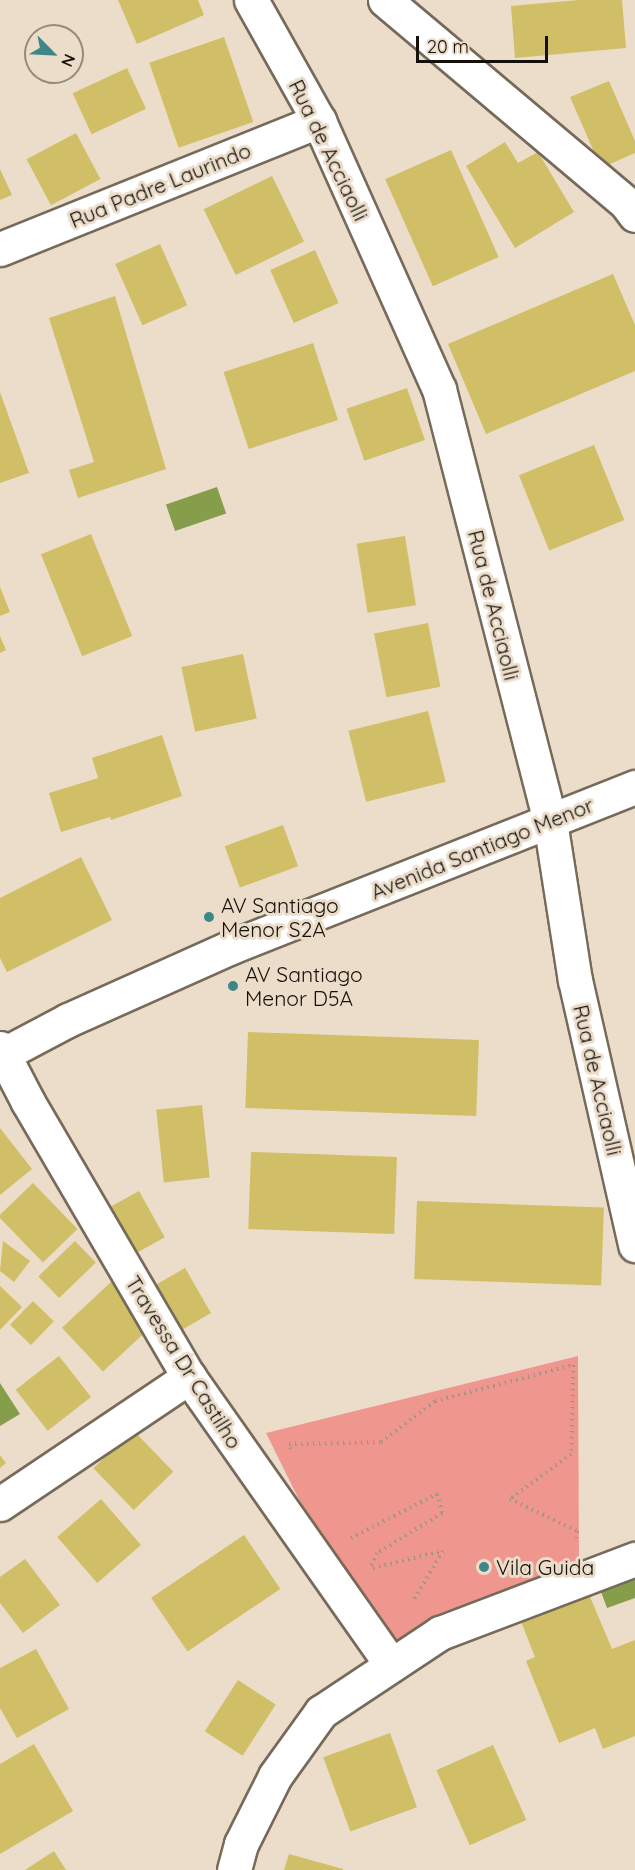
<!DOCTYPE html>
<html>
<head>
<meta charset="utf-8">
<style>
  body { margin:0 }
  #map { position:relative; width:635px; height:1870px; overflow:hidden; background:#ebddca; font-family:Quicksand,sans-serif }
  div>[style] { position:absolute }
  .green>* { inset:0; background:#ef978e }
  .water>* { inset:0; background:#869d4b; transform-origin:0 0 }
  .building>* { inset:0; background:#d0bf66; transform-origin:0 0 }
  .path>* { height:4px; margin-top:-2px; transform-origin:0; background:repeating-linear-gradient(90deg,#9f9486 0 1.5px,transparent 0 6px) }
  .roads { filter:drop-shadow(2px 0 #766a5a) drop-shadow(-2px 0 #766a5a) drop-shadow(0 2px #766a5a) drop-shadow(0 -2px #766a5a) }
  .minor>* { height:33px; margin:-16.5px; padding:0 16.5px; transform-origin:16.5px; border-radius:16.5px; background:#fff }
  .major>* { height:33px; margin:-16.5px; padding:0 16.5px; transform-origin:16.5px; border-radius:16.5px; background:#fff }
  .dots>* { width:16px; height:16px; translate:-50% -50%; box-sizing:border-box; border:3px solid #ebddca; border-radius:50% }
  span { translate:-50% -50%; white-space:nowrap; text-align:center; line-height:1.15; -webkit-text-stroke:6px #ebddca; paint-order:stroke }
  .street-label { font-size:21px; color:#15100a }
  .poi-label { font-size:21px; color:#15100a }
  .left { translate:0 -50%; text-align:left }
  .north { position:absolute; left:24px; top:24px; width:60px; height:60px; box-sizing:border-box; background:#ebddca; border:2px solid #958b7d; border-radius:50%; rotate:114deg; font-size:16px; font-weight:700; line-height:24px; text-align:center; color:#15100a }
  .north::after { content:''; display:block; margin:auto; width:21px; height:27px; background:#3e8786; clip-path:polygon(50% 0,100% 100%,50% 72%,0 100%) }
  .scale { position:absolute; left:416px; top:36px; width:132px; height:27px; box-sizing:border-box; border:3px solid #15100a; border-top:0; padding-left:8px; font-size:18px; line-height:21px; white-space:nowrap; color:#15100a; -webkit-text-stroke:4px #ebddca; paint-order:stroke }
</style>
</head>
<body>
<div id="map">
  <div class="green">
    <div style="clip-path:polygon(578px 1356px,579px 1564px,395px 1650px,312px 1526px,266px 1433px)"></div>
  </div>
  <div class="water">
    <div style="left:217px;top:487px;width:28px;height:54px;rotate:71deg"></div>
    <div style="clip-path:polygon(0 1383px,20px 1414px,0 1426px)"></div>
    <div style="clip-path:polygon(635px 1576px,635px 1598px,607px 1608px,600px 1589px)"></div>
  </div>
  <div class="building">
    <div style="clip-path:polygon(118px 0,198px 0,204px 15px,137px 44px)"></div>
    <div style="clip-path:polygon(579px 0,622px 0,626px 48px,515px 58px,511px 6px)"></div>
    <div style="left:224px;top:37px;width:90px;height:79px;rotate:71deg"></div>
    <div style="left:127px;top:68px;width:45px;height:60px;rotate:65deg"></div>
    <div style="clip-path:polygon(609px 81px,635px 141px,635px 153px,601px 168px,570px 97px)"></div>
    <div style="left:76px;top:133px;width:52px;height:56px;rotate:62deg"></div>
    <div style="clip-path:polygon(505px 142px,518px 163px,538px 152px,574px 212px,515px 248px,466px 166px)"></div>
    <div style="left:451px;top:150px;width:117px;height:72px;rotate:66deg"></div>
    <div style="clip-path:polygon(0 169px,12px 195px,0 200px)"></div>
    <div style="left:272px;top:176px;width:73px;height:76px;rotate:64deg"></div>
    <div style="left:160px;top:244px;width:67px;height:49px;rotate:66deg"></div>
    <div style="left:315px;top:250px;width:58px;height:49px;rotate:66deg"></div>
    <div style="clip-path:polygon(613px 274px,635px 325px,635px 371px,486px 434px,448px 344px)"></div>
    <div style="clip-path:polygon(115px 296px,166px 469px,78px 498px,69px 470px,94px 462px,49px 318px)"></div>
    <div style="left:313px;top:343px;width:81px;height:94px;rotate:72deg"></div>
    <div style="left:407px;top:388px;width:55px;height:64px;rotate:71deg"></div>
    <div style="clip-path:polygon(0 392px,29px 473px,0 483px)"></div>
    <div style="left:594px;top:445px;width:81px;height:81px;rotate:68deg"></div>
    <div style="left:91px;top:534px;width:110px;height:54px;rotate:68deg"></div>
    <div style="left:405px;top:536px;width:70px;height:49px;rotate:81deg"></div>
    <div style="clip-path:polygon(0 587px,10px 612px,0 616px)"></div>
    <div style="left:428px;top:623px;width:65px;height:55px;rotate:79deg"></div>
    <div style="clip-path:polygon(0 636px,6px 650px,0 653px)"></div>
    <div style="left:243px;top:654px;width:66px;height:63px;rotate:78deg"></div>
    <div style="left:428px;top:711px;width:73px;height:82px;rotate:76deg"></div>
    <div style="clip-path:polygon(162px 735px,182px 796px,111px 820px,107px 807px,110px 817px,61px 832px,49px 793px,98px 778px,92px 758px)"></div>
    <div style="left:283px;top:825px;width:44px;height:62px;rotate:70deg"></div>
    <div style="clip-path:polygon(81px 857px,112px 920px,7px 972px,0 958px,0 898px)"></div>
    <div style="left:248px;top:1032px;width:231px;height:76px;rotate:2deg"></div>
    <div style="left:202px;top:1105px;width:73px;height:46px;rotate:84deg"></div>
    <div style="clip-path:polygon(0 1128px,32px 1169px,0 1195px)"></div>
    <div style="left:251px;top:1152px;width:146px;height:77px;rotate:2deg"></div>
    <div style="left:33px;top:1183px;width:64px;height:48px;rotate:46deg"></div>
    <div style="left:139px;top:1191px;width:53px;height:43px;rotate:61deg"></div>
    <div style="left:417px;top:1201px;width:187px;height:78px;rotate:2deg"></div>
    <div style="clip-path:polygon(3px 1241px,30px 1261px,14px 1282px,0 1271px)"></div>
    <div style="left:75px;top:1241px;width:30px;height:51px;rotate:46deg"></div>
    <div style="left:185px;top:1268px;width:52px;height:44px;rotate:60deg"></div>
    <div style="left:111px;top:1282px;width:60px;height:67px;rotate:47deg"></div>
    <div style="clip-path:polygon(0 1286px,22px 1307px,0 1330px)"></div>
    <div style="left:33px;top:1301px;width:29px;height:33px;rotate:44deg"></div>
    <div style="left:59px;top:1356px;width:52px;height:55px;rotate:52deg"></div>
    <div style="left:133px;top:1430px;width:58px;height:55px;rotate:46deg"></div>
    <div style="clip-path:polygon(0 1455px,6px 1463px,0 1468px)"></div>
    <div style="left:101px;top:1499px;width:61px;height:58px;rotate:49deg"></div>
    <div style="left:244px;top:1535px;width:65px;height:112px;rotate:56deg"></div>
    <div style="clip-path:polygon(25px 1559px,60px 1605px,23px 1633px,0 1603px,0 1577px)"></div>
    <div style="clip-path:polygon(588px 1592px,612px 1649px,635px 1640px,635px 1736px,603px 1749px,595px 1728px,559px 1743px,526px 1661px,535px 1657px,520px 1619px)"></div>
    <div style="clip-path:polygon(36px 1649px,69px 1709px,17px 1738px,0 1708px,0 1668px)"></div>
    <div style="left:238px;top:1680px;width:45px;height:61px;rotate:33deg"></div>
    <div style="left:390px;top:1733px;width:79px;height:71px;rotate:70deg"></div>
    <div style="clip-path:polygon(34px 1744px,73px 1811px,0 1854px,0 1764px)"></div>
    <div style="left:493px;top:1745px;width:82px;height:62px;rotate:66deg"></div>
    <div style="clip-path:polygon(54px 1851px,66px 1870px,25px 1870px)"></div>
    <div style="clip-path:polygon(289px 1854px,343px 1869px,343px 1870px,284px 1870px)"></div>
  </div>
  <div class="path">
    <div style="left:291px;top:1449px;width:5px;rotate:-112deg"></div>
    <div style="left:289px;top:1444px;width:92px;rotate:-1.2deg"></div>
    <div style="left:381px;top:1442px;width:68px;rotate:-37.2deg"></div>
    <div style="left:435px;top:1401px;width:143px;rotate:-14.6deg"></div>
    <div style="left:573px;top:1365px;width:89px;rotate:91.3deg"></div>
    <div style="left:571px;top:1454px;width:76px;rotate:143.6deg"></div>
    <div style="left:510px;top:1499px;width:74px;rotate:25.5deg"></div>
    <div style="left:577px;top:1531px;width:7px;rotate:98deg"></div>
    <div style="left:351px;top:1538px;width:97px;rotate:-27.1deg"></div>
    <div style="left:437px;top:1494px;width:20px;rotate:75deg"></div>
    <div style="left:442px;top:1513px;width:76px;rotate:148.4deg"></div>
    <div style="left:377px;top:1553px;width:14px;rotate:115deg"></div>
    <div style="left:373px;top:1568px;width:72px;rotate:-13.7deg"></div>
    <div style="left:443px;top:1551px;width:58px;rotate:121deg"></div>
  </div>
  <div class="roads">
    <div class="minor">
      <div style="left:251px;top:0;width:139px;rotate:60.7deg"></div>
      <div style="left:319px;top:121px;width:294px;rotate:65.9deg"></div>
      <div style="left:439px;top:389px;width:446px;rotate:75.6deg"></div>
      <div style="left:550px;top:821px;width:161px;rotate:81.1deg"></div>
      <div style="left:575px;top:980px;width:272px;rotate:77.2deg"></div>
      <div style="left:385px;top:0;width:315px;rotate:40.1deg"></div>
      <div style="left:626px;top:203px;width:15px;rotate:53deg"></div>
      <div style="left:0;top:249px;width:344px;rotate:-21.9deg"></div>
      <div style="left:0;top:1048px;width:61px;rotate:62.6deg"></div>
      <div style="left:28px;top:1102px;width:319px;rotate:59.7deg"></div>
      <div style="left:189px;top:1377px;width:350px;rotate:54.9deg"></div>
      <div style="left:0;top:1504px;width:228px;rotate:-33.9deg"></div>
      <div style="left:234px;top:1870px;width:27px;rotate:-75deg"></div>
      <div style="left:241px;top:1844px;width:76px;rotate:-63.4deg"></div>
      <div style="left:275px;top:1776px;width:79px;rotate:-54.3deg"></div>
      <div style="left:321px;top:1712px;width:143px;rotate:-33.6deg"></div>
      <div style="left:440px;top:1633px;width:209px;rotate:-20.8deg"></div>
    </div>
    <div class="major">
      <div style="left:0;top:1056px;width:77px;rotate:-27.9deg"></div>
      <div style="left:68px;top:1020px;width:179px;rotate:-24.1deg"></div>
      <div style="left:231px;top:947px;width:435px;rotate:-21.6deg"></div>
    </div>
  </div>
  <div class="dots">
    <div style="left:209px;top:917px;background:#3e8786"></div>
    <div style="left:233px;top:986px;background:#3e8786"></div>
    <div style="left:484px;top:1567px;background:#3e8786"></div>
  </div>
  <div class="street-label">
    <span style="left:329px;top:150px;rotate:64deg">Rua de Acciaolli</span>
    <span style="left:160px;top:185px;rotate:-22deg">Rua Padre Laurindo</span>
    <span style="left:494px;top:605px;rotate:76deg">Rua de Acciaolli</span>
    <span style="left:482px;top:848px;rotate:-22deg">Avenida Santiago Menor</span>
    <span style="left:598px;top:1080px;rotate:77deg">Rua de Acciaolli</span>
    <span style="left:184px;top:1362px;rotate:58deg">Travessa Dr Castilho</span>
  </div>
  <div class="poi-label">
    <span class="left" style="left:221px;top:917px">AV Santiago<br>Menor S2A</span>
    <span class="left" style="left:245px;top:986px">AV Santiago<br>Menor D5A</span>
    <span class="left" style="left:496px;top:1567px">Vila Guida</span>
  </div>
  <div class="north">N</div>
  <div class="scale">20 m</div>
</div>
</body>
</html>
